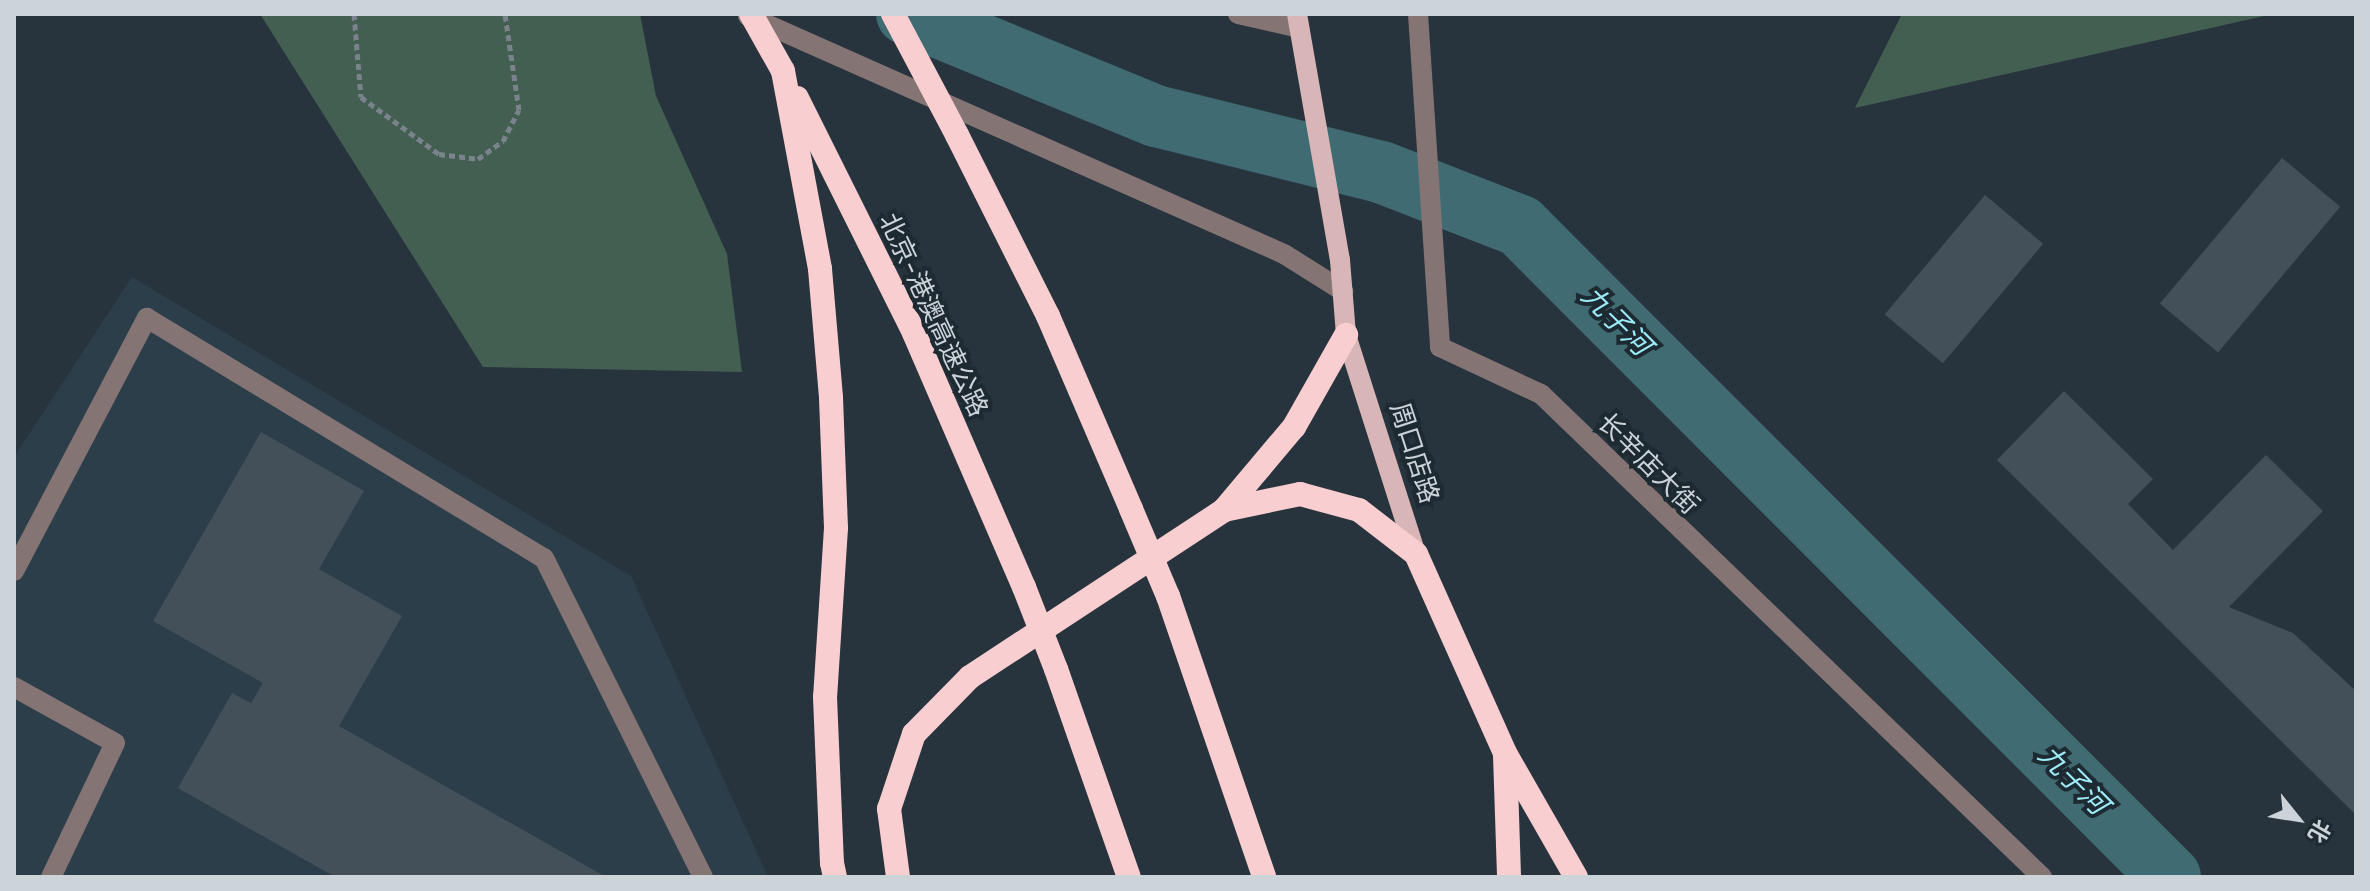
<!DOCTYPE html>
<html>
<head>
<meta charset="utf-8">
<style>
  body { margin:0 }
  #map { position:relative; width:2370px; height:891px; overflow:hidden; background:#28343d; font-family:Rubik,"Noto Sans SC",sans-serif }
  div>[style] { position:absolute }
  .built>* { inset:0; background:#2d3e4b }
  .green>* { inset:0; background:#425f51 }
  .river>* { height:62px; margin:-31px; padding:0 31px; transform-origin:31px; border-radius:31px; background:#406b72 }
  .building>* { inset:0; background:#435059; transform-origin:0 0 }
  .path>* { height:5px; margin-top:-2.5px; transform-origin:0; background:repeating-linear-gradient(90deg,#7a838b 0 6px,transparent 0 10px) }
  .minor>* { height:20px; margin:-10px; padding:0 10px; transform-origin:10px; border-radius:10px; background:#857474 }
  .major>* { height:20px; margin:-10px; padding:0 10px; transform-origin:10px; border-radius:10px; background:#d8b5b6 }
  .highway>* { height:24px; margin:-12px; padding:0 12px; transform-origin:12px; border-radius:12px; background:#f9ced0 }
  .highway-bridge>* { height:24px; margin:-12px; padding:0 12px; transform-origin:12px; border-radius:12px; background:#f9ced0 }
  span { translate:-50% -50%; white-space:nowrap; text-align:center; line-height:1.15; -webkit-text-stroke:8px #1e2a32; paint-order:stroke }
  .street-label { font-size:26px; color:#ccd3d9 }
  .water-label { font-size:28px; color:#9cebf8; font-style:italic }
  .frame { position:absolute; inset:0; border:16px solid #ccd3d9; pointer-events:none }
  .north { position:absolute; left:2258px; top:779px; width:80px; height:80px; -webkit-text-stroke:6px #1e2a32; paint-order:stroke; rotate:120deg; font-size:22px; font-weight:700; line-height:32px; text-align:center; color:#ccd3d9 }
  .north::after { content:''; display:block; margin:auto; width:28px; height:36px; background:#ccd3d9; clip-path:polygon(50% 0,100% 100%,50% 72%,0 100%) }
</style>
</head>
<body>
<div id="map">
  <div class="built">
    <div style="clip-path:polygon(132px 277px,631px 576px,768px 877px,14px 877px,14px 457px)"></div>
  </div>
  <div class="green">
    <div style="clip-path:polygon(260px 14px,640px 14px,656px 96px,727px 254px,742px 372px,483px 367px)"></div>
    <div style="clip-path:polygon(1902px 14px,2273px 14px,1855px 108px)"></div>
  </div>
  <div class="river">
    <div style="left:907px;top:14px;width:269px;rotate:22.3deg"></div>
    <div style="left:1156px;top:116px;width:232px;rotate:14deg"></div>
    <div style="left:1381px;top:172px;width:149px;rotate:21.2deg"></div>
    <div style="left:1520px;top:226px;width:920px;rotate:45.04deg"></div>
  </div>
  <div class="building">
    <div style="left:2282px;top:158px;width:76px;height:190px;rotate:40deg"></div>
    <div style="left:1985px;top:195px;width:76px;height:156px;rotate:40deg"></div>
    <div style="clip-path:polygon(2064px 391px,2153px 479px,2128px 504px,2173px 550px,2266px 455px,2323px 511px,2229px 607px,2293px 633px,2356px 691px,2356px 815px,1997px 460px)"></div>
    <div style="clip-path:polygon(261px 432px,364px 491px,319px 569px,402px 616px,339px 726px,606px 877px,335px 877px,178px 788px,232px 693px,251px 703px,263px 683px,153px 621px)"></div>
  </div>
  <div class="path">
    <div style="left:354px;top:14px;width:83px;rotate:85.2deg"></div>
    <div style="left:361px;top:97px;width:97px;rotate:36.2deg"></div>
    <div style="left:439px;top:154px;width:39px;rotate:7deg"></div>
    <div style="left:478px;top:159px;width:31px;rotate:-36deg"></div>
    <div style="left:503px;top:141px;width:35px;rotate:-63deg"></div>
    <div style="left:519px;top:110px;width:97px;rotate:-98.3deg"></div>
  </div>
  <div class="minor">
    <div style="left:1238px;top:14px;width:63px;rotate:12.9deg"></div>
    <div style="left:1418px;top:14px;width:334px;rotate:86.2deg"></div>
    <div style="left:1440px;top:347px;width:111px;rotate:25deg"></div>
    <div style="left:1541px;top:394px;width:696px;rotate:43.95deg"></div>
    <div style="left:748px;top:16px;width:586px;rotate:23.94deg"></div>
    <div style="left:1284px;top:254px;width:70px;rotate:32.1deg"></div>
    <div style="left:14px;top:571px;width:286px;rotate:-62.3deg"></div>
    <div style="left:147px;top:318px;width:464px;rotate:31.2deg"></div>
    <div style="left:544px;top:558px;width:356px;rotate:63.5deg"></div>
    <div style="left:14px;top:687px;width:115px;rotate:29deg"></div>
    <div style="left:115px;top:743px;width:148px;rotate:115.5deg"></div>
  </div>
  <div class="major">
    <div style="left:1297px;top:14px;width:250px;rotate:80.1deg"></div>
    <div style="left:1340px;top:260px;width:75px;rotate:85.4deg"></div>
    <div style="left:1346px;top:335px;width:230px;rotate:72.3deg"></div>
  </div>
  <div class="highway">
    <div style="left:783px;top:71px;width:201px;rotate:79.4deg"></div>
    <div style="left:820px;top:269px;width:129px;rotate:85.1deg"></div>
    <div style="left:831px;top:398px;width:130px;rotate:87.8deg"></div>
    <div style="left:836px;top:528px;width:169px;rotate:93.7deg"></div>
    <div style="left:825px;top:697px;width:166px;rotate:87.6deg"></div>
    <div style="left:832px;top:863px;width:14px;rotate:78deg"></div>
    <div style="left:797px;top:98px;width:263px;rotate:63.5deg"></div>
    <div style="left:914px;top:333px;width:277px;rotate:66.6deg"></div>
    <div style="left:957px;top:135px;width:203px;rotate:63.3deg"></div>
    <div style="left:1048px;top:316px;width:210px;rotate:66.7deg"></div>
    <div style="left:1224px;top:510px;width:78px;rotate:-11.9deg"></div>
    <div style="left:1300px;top:494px;width:61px;rotate:15.2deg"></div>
    <div style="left:1359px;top:510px;width:72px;rotate:37.7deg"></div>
    <div style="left:1416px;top:554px;width:218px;rotate:65.9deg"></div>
    <div style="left:1505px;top:753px;width:143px;rotate:60.2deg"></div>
    <div style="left:1168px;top:596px;width:297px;rotate:71.1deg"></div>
    <div style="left:1056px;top:669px;width:220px;rotate:70.7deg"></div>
    <div style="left:1505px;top:755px;width:122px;rotate:88.1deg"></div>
    <div style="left:898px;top:877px;width:69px;rotate:-97.5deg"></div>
    <div style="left:889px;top:809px;width:79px;rotate:-71.6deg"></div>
    <div style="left:914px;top:734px;width:80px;rotate:-45.5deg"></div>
    <div style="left:970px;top:677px;width:304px;rotate:-33.3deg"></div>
    <div style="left:1224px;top:510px;width:109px;rotate:-49.9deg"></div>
    <div style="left:1294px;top:427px;width:106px;rotate:-60.5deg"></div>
  </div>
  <div class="highway-bridge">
    <div style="left:751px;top:14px;width:65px;rotate:60.7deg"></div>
    <div style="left:893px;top:14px;width:137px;rotate:62.1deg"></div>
    <div style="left:1131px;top:509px;width:95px;rotate:67deg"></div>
    <div style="left:1024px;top:587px;width:88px;rotate:68.7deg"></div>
  </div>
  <div class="street-label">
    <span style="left:933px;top:315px;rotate:65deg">北京-港澳高速公路</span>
    <span style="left:1414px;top:453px;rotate:72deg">周口店路</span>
    <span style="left:1648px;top:464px;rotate:45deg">长辛店大街</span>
  </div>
  <div class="water-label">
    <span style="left:1616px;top:321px;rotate:45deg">九子河</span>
    <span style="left:2073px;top:780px;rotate:45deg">九子河</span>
  </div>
  <div class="frame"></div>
  <div class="north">北</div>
</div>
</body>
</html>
